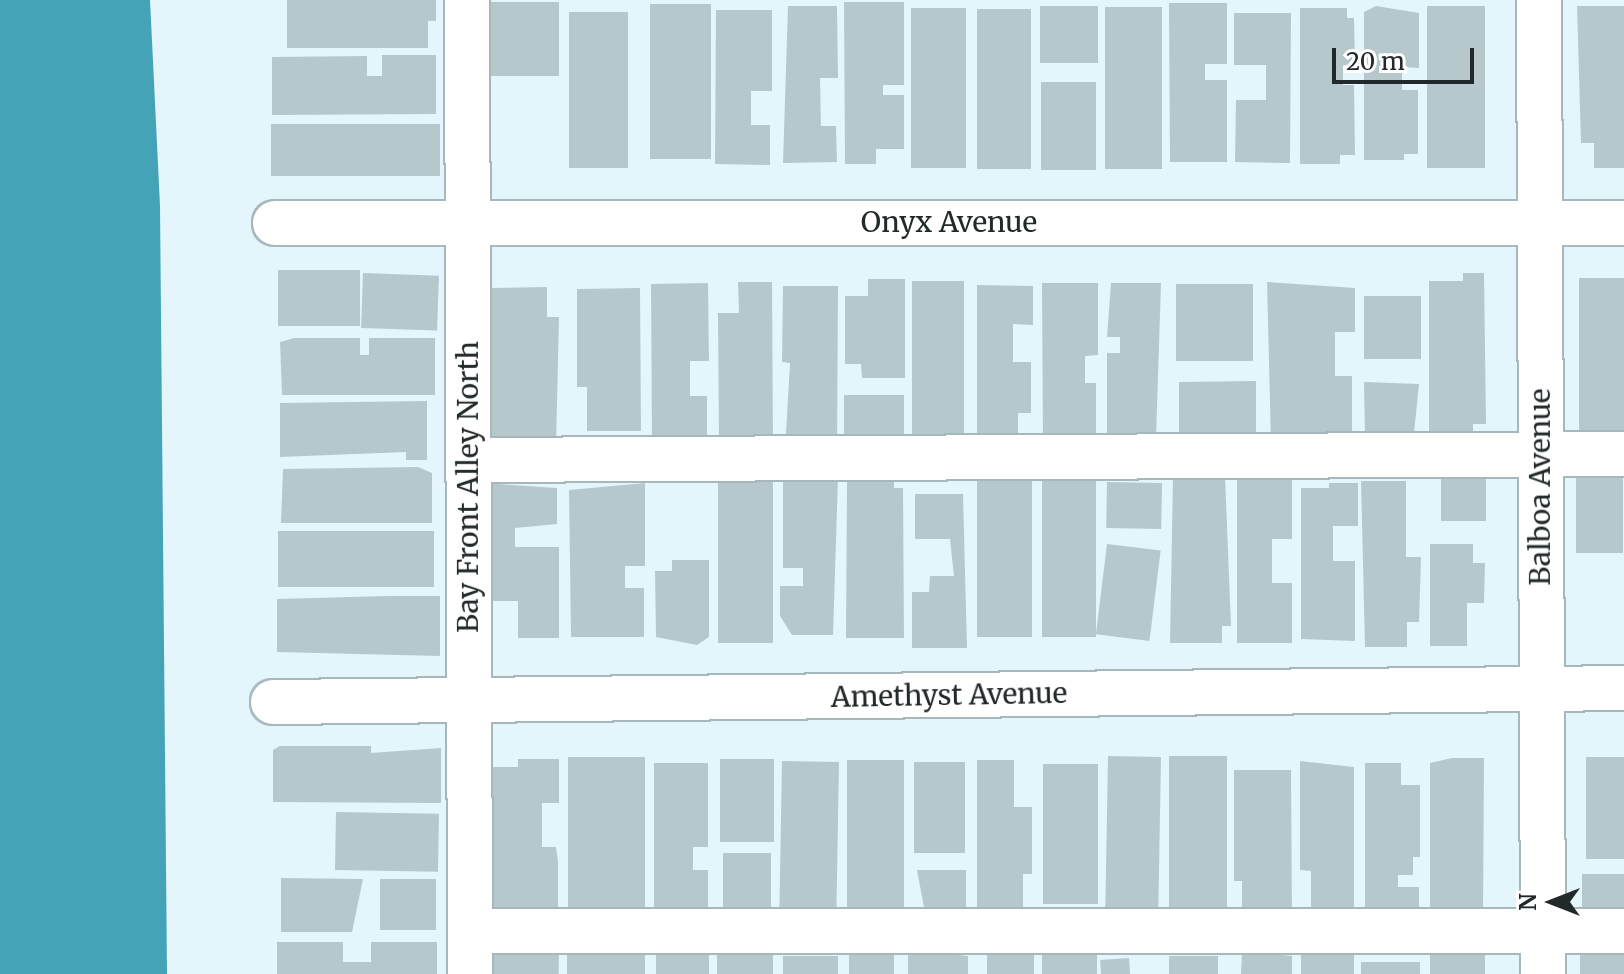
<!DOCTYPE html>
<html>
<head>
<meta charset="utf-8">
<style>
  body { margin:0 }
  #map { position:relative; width:1624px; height:974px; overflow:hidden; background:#e4f6fb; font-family:Merriweather,serif }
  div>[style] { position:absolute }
  .water>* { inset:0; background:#45a3b8 }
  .building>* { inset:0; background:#b6c8cc; transform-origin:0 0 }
  .roads { filter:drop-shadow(2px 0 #a7b8bd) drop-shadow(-2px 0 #a7b8bd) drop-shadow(0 2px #a7b8bd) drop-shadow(0 -2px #a7b8bd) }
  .minor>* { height:44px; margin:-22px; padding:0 22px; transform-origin:22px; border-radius:22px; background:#fff }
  span { translate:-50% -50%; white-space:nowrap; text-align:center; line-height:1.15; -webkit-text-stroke:8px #fff; paint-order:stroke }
  .street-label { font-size:28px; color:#22292b }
  .north { position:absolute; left:1512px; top:862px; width:80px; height:80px; -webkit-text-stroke:6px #fff; paint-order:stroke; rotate:270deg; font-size:22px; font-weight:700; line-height:32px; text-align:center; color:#22292b }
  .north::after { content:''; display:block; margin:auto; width:28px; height:36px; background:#22292b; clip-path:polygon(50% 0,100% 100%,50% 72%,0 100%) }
  .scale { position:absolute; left:1332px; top:48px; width:142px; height:36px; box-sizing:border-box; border:4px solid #22292b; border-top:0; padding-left:10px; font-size:24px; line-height:28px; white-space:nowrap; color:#22292b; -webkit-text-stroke:6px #fff; paint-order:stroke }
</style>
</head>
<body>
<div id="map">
  <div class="water">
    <div style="clip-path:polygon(0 0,150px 0,160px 206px,167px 974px,0 974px)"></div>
  </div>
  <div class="building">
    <div style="clip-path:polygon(287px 0,436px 0,436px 21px,428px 21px,428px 48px,287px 48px)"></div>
    <div style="left:480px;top:2px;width:79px;height:74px"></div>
    <div style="clip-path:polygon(844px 2px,904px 2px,904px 85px,883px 85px,883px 95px,904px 95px,904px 149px,876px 149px,876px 164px,845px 164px)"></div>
    <div style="clip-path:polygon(1169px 3px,1227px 3px,1227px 64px,1205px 64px,1205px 80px,1227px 80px,1227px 162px,1170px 162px)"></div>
    <div style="left:650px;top:4px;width:61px;height:155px"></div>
    <div style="clip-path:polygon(788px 6px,837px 6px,838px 78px,820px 78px,821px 126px,836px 126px,837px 162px,783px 163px)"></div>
    <div style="left:1040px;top:6px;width:58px;height:57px"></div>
    <div style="clip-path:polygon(1376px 6px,1419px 13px,1419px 68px,1402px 67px,1402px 90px,1418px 90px,1418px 154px,1404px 154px,1404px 160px,1364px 160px,1364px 12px)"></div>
    <div style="left:1427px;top:6px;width:58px;height:162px"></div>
    <div style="clip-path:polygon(1577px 6px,1624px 6px,1624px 168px,1594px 168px,1594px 143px,1581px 143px)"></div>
    <div style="left:1105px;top:7px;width:57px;height:162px"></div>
    <div style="left:911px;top:8px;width:55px;height:160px"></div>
    <div style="clip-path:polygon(1300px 8px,1347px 8px,1347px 18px,1354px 18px,1355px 65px,1343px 65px,1343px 85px,1354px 85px,1355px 155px,1340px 155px,1340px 164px,1300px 164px)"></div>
    <div style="left:977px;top:9px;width:54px;height:160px"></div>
    <div style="clip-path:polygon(716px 10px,772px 10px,772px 91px,751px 91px,751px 125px,770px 125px,770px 165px,715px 164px)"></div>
    <div style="left:569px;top:12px;width:59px;height:156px"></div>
    <div style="clip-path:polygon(1234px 13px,1291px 13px,1290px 163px,1235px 162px,1236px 100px,1266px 100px,1266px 65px,1234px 65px)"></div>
    <div style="clip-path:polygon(382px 55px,436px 55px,436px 114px,272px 115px,272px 57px,367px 56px,367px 76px,382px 76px)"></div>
    <div style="left:1041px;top:82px;width:55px;height:88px"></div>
    <div style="left:271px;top:124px;width:169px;height:52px"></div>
    <div style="left:278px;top:270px;width:82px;height:56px"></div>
    <div style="left:363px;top:273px;width:76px;height:55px;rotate:2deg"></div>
    <div style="clip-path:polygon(1463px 273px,1484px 273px,1486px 424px,1473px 424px,1473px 433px,1429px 433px,1429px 281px,1463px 281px)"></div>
    <div style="left:1579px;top:278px;width:45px;height:166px"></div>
    <div style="clip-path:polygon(868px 279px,905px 279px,905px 378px,862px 378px,861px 364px,845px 364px,845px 296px,868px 296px)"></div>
    <div style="left:912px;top:281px;width:52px;height:156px"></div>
    <div style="clip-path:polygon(738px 282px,772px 282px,773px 444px,719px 445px,718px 313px,739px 313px)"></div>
    <div style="clip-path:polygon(1267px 282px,1355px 288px,1355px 332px,1335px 332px,1335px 376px,1352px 376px,1352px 443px,1271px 443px)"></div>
    <div style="clip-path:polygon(708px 283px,709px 361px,690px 361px,690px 396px,707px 396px,707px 444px,652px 444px,651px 284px)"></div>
    <div style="clip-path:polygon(1042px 283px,1098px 283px,1098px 355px,1085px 356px,1085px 383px,1096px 383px,1096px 447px,1043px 447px)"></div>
    <div style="clip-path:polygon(1111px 283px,1161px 283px,1156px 439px,1107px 443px,1107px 353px,1120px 353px,1120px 337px,1107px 337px)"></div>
    <div style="left:1176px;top:284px;width:77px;height:77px"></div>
    <div style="clip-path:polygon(977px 285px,1033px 286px,1033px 325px,1013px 324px,1013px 362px,1031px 362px,1031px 413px,1018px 413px,1018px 446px,977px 441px)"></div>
    <div style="clip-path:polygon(783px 286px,838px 286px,837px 452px,785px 451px,790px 363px,782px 362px)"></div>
    <div style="clip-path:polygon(547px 287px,547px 317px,559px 317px,556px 446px,479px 447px,490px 288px)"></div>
    <div style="clip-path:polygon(640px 288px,641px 431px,587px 431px,587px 387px,577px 387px,577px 289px)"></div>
    <div style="left:1364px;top:296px;width:57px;height:63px"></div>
    <div style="clip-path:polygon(294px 338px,360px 338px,360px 355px,369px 355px,369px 338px,435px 338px,435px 395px,282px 395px,280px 342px)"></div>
    <div style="clip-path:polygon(1256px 381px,1256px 433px,1240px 433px,1240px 442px,1179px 443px,1179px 382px)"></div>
    <div style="clip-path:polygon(1364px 382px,1419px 384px,1414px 433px,1365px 437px)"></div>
    <div style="left:904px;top:395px;width:50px;height:60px;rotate:90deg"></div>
    <div style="clip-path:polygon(427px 401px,427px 460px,406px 460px,406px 452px,280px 457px,280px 403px)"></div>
    <div style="clip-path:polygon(418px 467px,432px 473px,432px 523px,281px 523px,283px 469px)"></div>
    <div style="left:1441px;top:474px;width:45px;height:47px"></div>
    <div style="left:718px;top:476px;width:55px;height:167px"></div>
    <div style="clip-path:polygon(1173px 476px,1225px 476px,1231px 626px,1222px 626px,1222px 643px,1170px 643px)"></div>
    <div style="clip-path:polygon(783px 477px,838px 477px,833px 635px,792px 635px,780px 616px,780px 586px,803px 586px,803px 568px,783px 568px)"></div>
    <div style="clip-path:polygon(1237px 477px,1292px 477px,1292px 539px,1272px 539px,1272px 583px,1292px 583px,1292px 643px,1237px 643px)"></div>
    <div style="left:1576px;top:478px;width:47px;height:75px"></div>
    <div style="left:1042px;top:479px;width:54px;height:158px"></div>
    <div style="clip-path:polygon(847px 481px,894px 481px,894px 488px,903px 488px,904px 638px,846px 638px)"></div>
    <div style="left:977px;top:481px;width:55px;height:156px"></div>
    <div style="clip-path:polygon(1361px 481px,1406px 481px,1406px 557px,1421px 557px,1419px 622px,1407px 622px,1407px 647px,1365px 647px)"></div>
    <div style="left:1107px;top:482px;width:55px;height:46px;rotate:1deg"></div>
    <div style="clip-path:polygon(482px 483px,557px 488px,557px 524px,515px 528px,515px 547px,559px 547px,559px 638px,518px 638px,518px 601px,482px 601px)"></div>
    <div style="clip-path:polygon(645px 483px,645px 566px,625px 566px,625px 588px,644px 588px,644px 637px,571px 637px,569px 490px)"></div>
    <div style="clip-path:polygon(1329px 483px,1358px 483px,1358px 526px,1333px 526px,1333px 561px,1355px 561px,1355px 641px,1301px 639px,1301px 488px,1329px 488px)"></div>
    <div style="clip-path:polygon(915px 494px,963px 494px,967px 648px,912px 648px,912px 592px,929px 592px,930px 576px,954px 576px,950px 539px,915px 539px)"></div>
    <div style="left:278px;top:531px;width:156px;height:56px"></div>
    <div style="left:1107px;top:544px;width:54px;height:91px;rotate:7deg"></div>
    <div style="clip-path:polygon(1430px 544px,1473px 544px,1473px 563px,1485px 563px,1484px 603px,1467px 603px,1467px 646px,1430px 646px)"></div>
    <div style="clip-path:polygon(672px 560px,709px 560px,709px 637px,697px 645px,656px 637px,655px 571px,672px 571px)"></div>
    <div style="clip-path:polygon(388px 596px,440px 596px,440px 656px,277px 652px,277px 599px)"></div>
    <div style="clip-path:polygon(280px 746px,371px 746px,371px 753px,441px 748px,441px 803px,273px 802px,273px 750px)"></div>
    <div style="left:1108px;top:756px;width:53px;height:161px;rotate:1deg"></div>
    <div style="left:1169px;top:756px;width:58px;height:155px"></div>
    <div style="left:568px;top:757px;width:77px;height:158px"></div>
    <div style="left:1586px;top:757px;width:38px;height:102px"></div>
    <div style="clip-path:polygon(1452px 758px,1484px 758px,1483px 915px,1430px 915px,1430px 763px)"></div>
    <div style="clip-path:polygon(518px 759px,559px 759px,559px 803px,542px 803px,542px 847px,556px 847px,558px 862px,558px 920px,481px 920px,481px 767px,518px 767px)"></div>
    <div style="left:720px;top:759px;width:54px;height:83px"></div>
    <div style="left:904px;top:760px;width:152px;height:57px;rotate:90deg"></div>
    <div style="clip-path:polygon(977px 760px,1014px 760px,1014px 807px,1032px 807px,1032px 874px,1023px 874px,1023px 916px,977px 916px)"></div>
    <div style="clip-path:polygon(1300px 761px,1354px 767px,1354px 916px,1311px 916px,1311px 871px,1300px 870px)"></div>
    <div style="left:839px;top:762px;width:152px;height:57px;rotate:91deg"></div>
    <div style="left:914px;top:762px;width:51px;height:91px"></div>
    <div style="clip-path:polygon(654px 763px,708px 763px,708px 847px,693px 847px,693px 870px,708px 870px,708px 923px,654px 923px)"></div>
    <div style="clip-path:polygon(1365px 763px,1401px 763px,1401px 785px,1420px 785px,1420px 857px,1413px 857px,1413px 875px,1398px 875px,1398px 887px,1419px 887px,1419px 913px,1365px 913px)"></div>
    <div style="left:1043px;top:764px;width:55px;height:140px"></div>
    <div style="clip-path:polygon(1234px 770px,1291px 770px,1292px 923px,1242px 923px,1242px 881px,1234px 881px)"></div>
    <div style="left:336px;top:812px;width:103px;height:58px;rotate:1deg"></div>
    <div style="left:723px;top:853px;width:48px;height:62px"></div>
    <div style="clip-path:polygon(917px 870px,966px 870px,966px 917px,926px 918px)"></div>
    <div style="left:1582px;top:874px;width:42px;height:45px"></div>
    <div style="clip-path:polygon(281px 878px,363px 879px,352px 932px,281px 932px)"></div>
    <div style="left:380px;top:879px;width:56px;height:51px"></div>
    <div style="clip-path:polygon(277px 942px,343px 942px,343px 962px,371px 962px,371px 942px,437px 942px,437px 974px,277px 974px)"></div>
    <div style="left:567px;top:948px;width:78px;height:26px"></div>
    <div style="left:717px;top:950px;width:56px;height:24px"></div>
    <div style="clip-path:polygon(908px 950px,968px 956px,968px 974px,908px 974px)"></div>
    <div style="left:1042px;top:950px;width:55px;height:24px"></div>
    <div style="left:1034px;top:951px;width:23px;height:47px;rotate:90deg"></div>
    <div style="clip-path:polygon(1242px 951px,1292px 956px,1292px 974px,1241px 974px)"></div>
    <div style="left:1430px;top:951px;width:55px;height:23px"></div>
    <div style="left:483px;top:952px;width:76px;height:22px;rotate:1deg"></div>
    <div style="left:656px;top:952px;width:53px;height:22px"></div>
    <div style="left:1301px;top:952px;width:53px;height:22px"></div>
    <div style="left:849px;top:954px;width:45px;height:20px"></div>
    <div style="left:1580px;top:955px;width:44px;height:19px"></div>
    <div style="left:783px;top:956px;width:55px;height:18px"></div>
    <div style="left:1169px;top:956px;width:49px;height:18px"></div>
    <div style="left:1129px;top:958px;width:16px;height:29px;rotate:86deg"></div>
    <div style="left:1361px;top:962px;width:59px;height:12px"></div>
  </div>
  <div class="roads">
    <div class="minor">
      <div style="left:467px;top:0;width:974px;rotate:89.82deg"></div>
      <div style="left:1539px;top:0;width:974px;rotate:89.76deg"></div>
      <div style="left:275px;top:223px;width:1349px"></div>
      <div style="left:469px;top:460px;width:1155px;rotate:-0.3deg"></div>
      <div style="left:273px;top:702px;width:1351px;rotate:-0.59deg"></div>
      <div style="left:470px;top:931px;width:1154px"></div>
    </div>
  </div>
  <div class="street-label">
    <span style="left:949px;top:222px">Onyx Avenue</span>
    <span style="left:468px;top:487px;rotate:-90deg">Bay Front Alley North</span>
    <span style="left:1540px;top:487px;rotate:-90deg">Balboa Avenue</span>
    <span style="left:949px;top:695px;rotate:-1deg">Amethyst Avenue</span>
  </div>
  <div class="north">N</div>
  <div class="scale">20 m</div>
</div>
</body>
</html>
